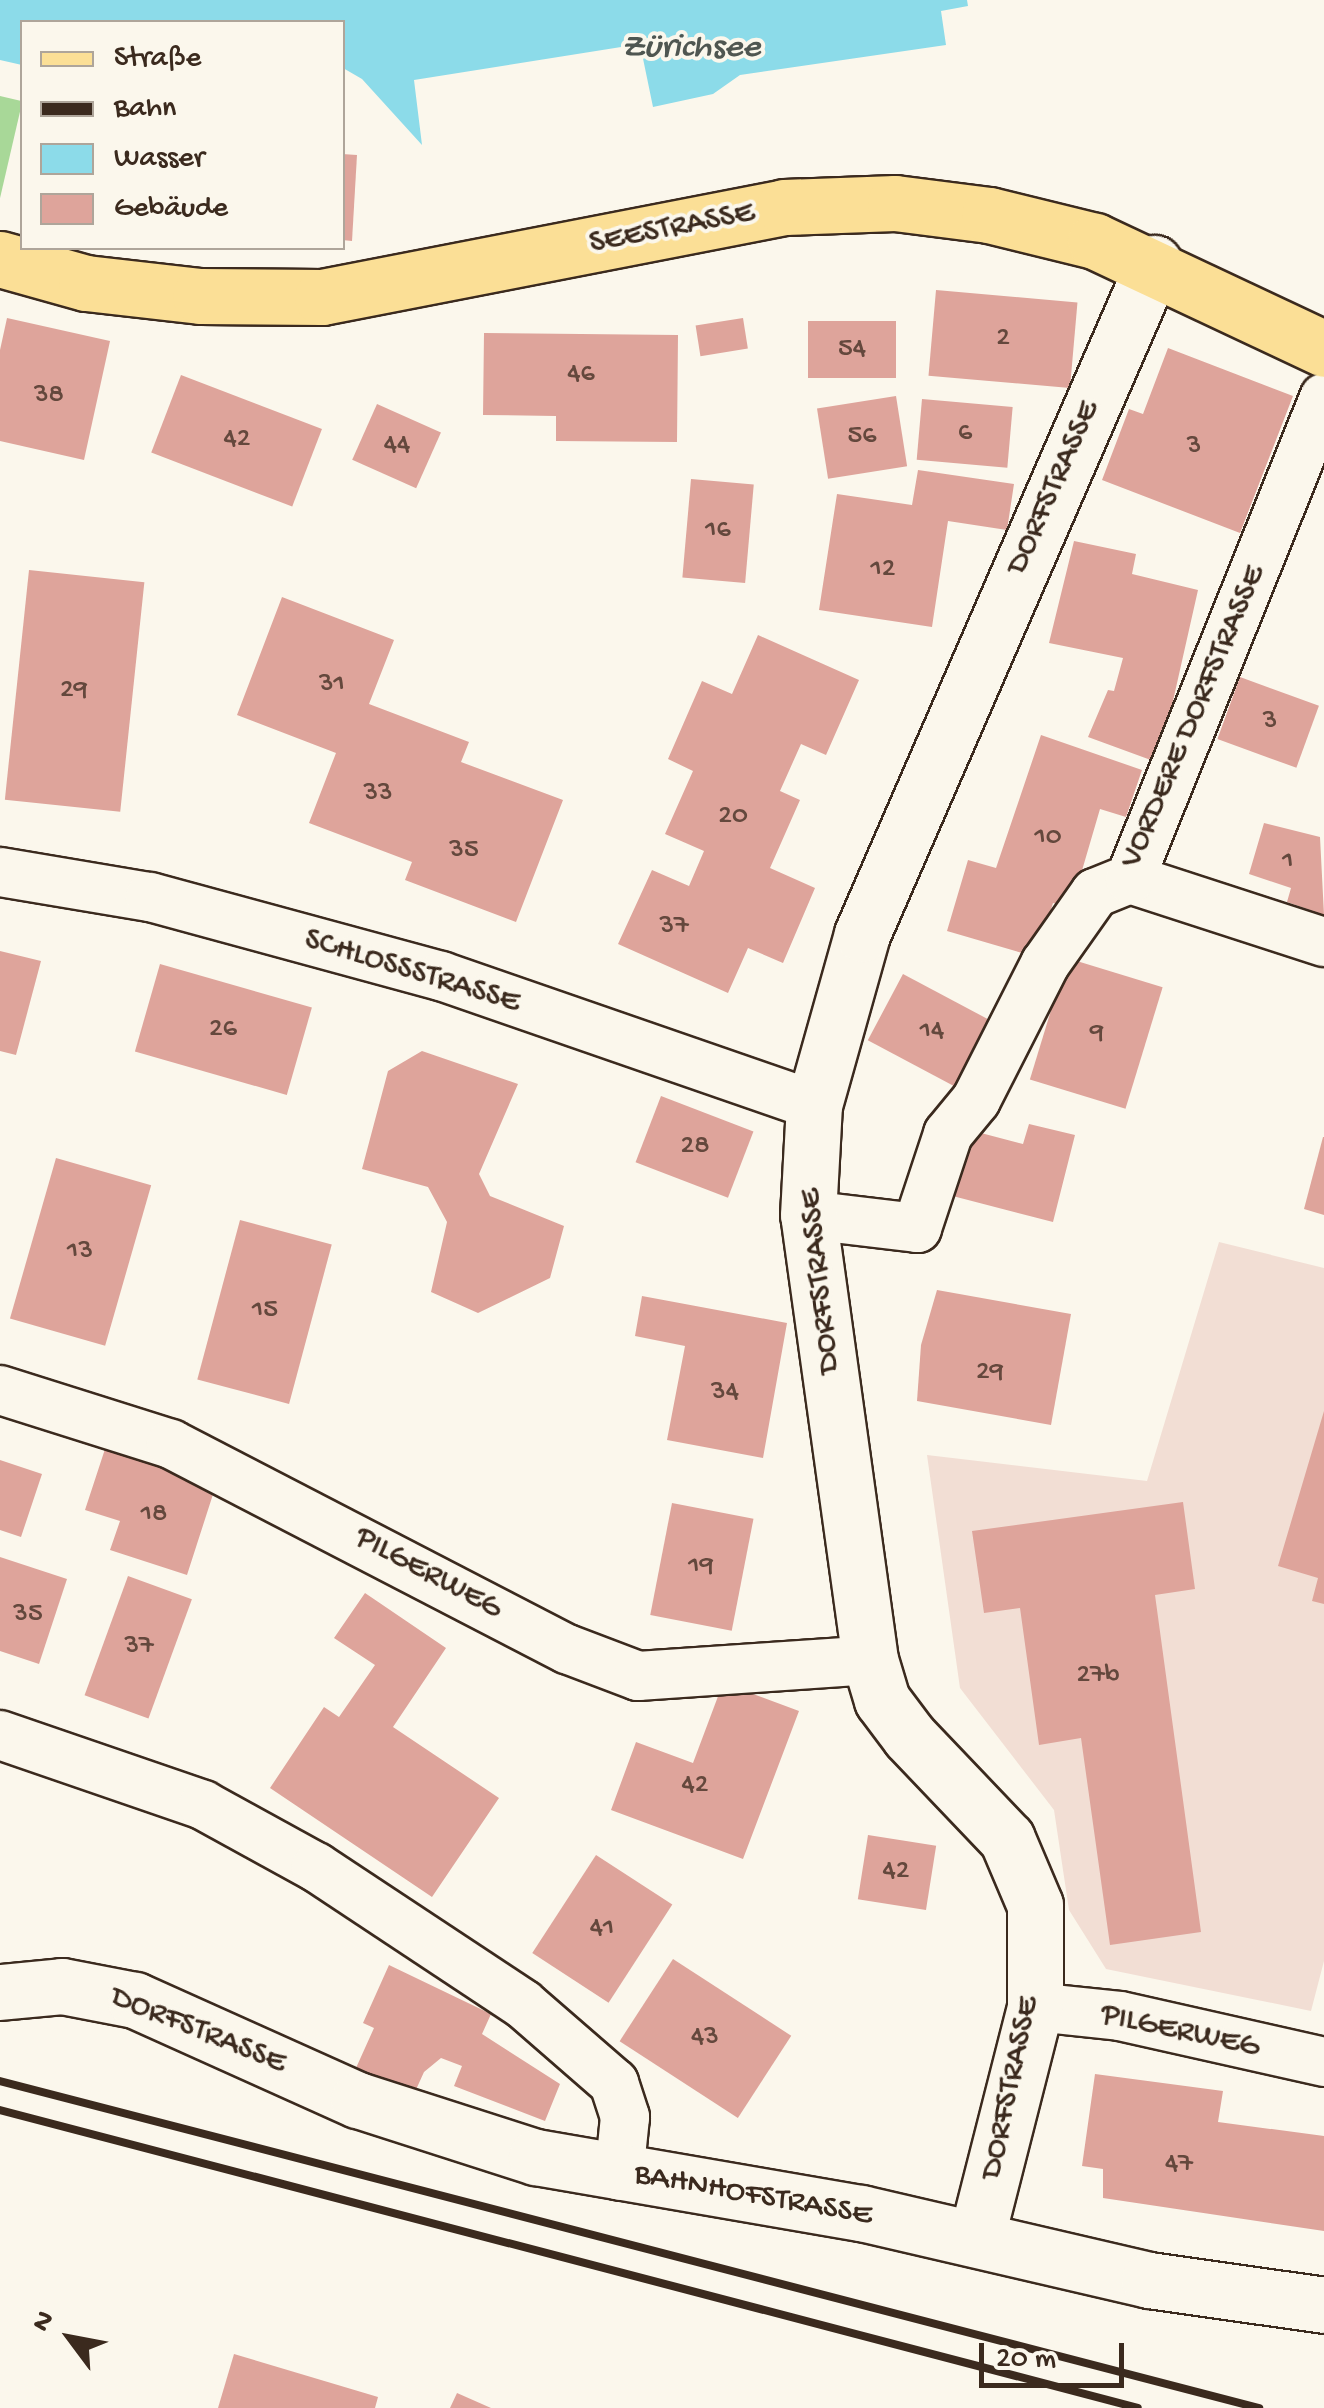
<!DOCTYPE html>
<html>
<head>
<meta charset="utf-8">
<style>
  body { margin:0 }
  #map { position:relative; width:1324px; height:2408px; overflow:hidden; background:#fbf7ec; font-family:"Gochi Hand",sans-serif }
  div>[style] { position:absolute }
  .built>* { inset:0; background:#f2ded4 }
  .green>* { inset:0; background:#a8d898; transform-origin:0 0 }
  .water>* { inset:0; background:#8cdbe9 }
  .building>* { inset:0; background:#dea49b; transform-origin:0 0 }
  .roads { filter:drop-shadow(2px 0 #3b2a1e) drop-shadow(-2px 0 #3b2a1e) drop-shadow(0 2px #3b2a1e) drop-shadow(0 -2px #3b2a1e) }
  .street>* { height:48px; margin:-24px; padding:0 24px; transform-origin:24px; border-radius:24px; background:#fbf7ec }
  .secondary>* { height:55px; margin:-27.5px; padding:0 27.5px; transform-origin:27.5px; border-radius:27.5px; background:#fbf7ec }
  .primary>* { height:55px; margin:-27.5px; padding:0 27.5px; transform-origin:27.5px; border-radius:27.5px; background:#fbdf96 }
  .rail>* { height:8px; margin:-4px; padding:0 4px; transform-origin:4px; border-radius:4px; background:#3b2a1e }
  span { translate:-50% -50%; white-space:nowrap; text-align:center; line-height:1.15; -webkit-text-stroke:8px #fbf7ec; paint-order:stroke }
  .number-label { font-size:28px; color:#64483d }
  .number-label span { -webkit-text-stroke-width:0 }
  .street-label { font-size:32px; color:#3b2a1e }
  .water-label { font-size:35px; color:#4f5651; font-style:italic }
  .legend { position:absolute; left:20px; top:20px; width:325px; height:230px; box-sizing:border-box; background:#fbf7ec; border:2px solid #aea59a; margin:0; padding:12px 18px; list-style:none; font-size:30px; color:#3b2a1e }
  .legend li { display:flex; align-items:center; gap:20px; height:50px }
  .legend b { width:50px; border:2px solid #aea59a }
  .north { position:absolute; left:20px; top:2288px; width:100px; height:100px; -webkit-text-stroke:8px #fbf7ec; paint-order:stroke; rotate:302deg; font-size:28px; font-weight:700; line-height:40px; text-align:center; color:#3b2a1e }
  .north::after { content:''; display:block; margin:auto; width:35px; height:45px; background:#3b2a1e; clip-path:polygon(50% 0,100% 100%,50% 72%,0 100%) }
  .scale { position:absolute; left:979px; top:2343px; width:145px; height:45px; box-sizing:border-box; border:5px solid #3b2a1e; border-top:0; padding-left:12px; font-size:30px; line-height:35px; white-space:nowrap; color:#3b2a1e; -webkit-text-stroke:8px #fbf7ec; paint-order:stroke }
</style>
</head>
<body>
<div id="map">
  <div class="built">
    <div style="clip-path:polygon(1219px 1242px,1324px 1268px,1324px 1961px,1311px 2011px,1106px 1969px,1069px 1910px,1054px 1810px,960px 1688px,927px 1455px,1147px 1481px)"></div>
  </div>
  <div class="green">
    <div style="left:0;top:96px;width:23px;height:111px;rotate:13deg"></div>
  </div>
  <div class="water">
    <div style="clip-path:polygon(0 0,967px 0,968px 6px,941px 11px,946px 45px,740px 75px,713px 94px,653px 107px,640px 44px,414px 80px,422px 145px,362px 79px,343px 68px,342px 22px,22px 22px,22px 65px,0 60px)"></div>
  </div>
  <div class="building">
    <div style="clip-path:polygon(342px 154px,357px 155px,352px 241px,342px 240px)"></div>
    <div style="left:936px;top:290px;width:142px;height:86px;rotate:5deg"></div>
    <div style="clip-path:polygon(7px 318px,110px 341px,84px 460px,0 441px,0 350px)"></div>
    <div style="left:743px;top:318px;width:31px;height:48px;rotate:81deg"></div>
    <div style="left:808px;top:321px;width:88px;height:57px"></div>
    <div style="clip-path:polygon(484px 333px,678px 335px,677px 442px,556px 441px,556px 416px,483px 415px)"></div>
    <div style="clip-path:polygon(1168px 348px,1293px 396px,1240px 533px,1102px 480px,1129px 409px,1143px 414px)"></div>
    <div style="left:181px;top:375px;width:151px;height:83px;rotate:21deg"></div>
    <div style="left:896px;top:396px;width:71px;height:80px;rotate:81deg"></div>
    <div style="left:922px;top:399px;width:91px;height:61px;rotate:5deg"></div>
    <div style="left:377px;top:404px;width:70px;height:61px;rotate:24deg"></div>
    <div style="clip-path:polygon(918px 470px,1014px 484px,1007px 530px,948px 521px,932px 627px,819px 610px,837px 494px,912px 505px)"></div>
    <div style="left:691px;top:479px;width:63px;height:99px;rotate:5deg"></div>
    <div style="clip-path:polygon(1074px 541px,1136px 554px,1132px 574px,1198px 590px,1159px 763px,1088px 737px,1108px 690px,1114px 691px,1123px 658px,1049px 643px)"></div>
    <div style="left:29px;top:570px;width:116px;height:231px;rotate:6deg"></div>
    <div style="clip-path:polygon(282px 597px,394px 640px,369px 704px,469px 742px,461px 762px,563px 800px,516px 922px,405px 880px,412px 862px,309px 823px,336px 753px,237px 715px)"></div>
    <div style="clip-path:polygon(758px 635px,859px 680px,826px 755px,801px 744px,780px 791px,800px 800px,770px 868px,815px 888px,783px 963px,748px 948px,728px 993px,618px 944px,652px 870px,689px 886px,704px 851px,665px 834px,693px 771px,668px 759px,702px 681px,732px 694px)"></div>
    <div style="left:1240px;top:677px;width:84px;height:66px;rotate:20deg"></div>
    <div style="clip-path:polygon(1041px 735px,1142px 770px,1126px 817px,1100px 809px,1071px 908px,1053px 903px,1036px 957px,947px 931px,968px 860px,996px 868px)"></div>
    <div style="clip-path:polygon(1264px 823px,1320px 837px,1324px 915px,1287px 902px,1291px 888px,1249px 874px)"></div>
    <div style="clip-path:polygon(0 951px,41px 961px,16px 1055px,0 1051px)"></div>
    <div style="left:1067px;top:958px;width:100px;height:127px;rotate:17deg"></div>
    <div style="left:160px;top:964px;width:158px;height:91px;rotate:16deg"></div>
    <div style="left:903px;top:974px;width:106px;height:75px;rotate:28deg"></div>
    <div style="clip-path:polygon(422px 1051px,518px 1084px,479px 1174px,490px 1196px,564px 1226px,550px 1278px,478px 1313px,431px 1292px,447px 1222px,428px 1187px,362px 1169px,388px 1071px)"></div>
    <div style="left:661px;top:1096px;width:99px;height:71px;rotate:21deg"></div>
    <div style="clip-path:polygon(1029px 1124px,1075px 1135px,1053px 1222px,945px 1194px,962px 1128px,1023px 1144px)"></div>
    <div style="clip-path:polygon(1323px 1137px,1324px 1137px,1324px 1215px,1304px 1209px)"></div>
    <div style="left:56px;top:1158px;width:99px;height:167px;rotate:16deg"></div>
    <div style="left:240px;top:1220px;width:95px;height:165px;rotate:15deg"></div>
    <div style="clip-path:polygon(937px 1290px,1071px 1314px,1051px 1425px,917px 1401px,921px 1345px)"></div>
    <div style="clip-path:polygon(642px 1296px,787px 1323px,763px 1458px,667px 1440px,685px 1346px,635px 1336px)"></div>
    <div style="clip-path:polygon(1324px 1411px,1324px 1604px,1312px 1601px,1318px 1578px,1278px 1566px)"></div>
    <div style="clip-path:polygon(105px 1449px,216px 1485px,187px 1575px,110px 1550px,120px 1521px,85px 1510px)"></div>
    <div style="clip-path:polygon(0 1460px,42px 1474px,21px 1537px,0 1530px)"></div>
    <div style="clip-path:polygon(1183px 1502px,1195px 1589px,1155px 1595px,1201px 1932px,1110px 1945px,1081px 1738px,1039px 1745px,1020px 1608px,984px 1613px,972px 1531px)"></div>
    <div style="left:672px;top:1503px;width:83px;height:114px;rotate:11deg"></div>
    <div style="clip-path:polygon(0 1557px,67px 1579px,39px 1664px,0 1651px)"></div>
    <div style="left:128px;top:1576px;width:68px;height:127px;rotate:20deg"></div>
    <div style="clip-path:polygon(365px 1593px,446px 1648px,393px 1727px,499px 1798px,432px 1897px,270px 1788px,324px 1707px,339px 1717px,375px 1665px,334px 1638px)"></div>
    <div style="clip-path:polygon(723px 1683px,799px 1711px,743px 1859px,611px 1810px,636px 1742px,693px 1763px)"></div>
    <div style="left:868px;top:1835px;width:69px;height:65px;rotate:9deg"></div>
    <div style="left:596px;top:1855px;width:91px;height:117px;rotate:33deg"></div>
    <div style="left:673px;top:1959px;width:141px;height:98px;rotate:33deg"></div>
    <div style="clip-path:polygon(389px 1965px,491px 2014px,482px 2034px,560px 2084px,545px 2121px,454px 2086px,462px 2066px,441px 2058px,424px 2072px,414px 2094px,356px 2068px,374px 2028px,363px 2023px)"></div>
    <div style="clip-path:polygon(1095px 2074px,1223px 2091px,1218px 2122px,1324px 2136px,1324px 2231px,1103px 2198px,1103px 2169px,1082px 2166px)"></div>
    <div style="clip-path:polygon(234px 2354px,378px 2397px,375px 2408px,218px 2408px)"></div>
    <div style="clip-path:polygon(457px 2393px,491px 2408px,450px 2408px)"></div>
  </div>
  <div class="roads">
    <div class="street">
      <div style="left:0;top:872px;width:152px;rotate:9.5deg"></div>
      <div style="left:150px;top:897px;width:302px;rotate:15.2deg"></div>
      <div style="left:441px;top:976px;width:395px;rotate:19.1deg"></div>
      <div style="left:1130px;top:879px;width:204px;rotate:18deg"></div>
      <div style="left:808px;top:1215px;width:110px;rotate:6.8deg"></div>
      <div style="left:917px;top:1228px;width:99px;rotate:-71.7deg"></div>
      <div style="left:948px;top:1134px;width:44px;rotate:-50.5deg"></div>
      <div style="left:976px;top:1100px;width:153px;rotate:-63.1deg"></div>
      <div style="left:1045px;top:964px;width:87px;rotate:-54.8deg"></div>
      <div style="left:1095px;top:893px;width:38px;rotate:-22deg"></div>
      <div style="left:1130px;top:879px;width:519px;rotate:-68.03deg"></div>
      <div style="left:0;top:1390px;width:179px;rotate:17.5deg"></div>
      <div style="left:171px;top:1444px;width:446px;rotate:27.4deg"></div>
      <div style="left:567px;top:1649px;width:76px;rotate:20.8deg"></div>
      <div style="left:638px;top:1676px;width:233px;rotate:-3.9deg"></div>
      <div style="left:0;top:1735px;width:215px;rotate:19deg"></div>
      <div style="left:203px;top:1805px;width:129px;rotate:28.8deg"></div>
      <div style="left:316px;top:1867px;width:248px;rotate:33.5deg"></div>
      <div style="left:523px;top:2004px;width:121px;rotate:41deg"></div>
      <div style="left:614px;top:2083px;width:36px;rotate:72deg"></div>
      <div style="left:625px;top:2117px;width:59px;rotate:95.8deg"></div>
      <div style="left:1035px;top:2007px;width:85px;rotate:6deg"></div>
      <div style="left:1120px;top:2016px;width:209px;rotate:12.7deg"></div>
    </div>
    <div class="secondary">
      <div style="left:0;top:1992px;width:62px;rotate:-5.5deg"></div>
      <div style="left:62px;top:1986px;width:74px;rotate:10.9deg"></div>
      <div style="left:135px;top:2000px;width:244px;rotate:24.2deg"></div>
      <div style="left:358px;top:2100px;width:187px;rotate:17.8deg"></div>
      <div style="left:536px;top:2157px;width:330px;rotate:9.8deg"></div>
      <div style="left:861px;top:2213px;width:296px;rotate:13.1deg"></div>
      <div style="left:1149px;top:2280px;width:177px;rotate:8.1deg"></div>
      <div style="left:976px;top:2239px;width:239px;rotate:-75.7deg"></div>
      <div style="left:1035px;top:2007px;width:102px;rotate:-90deg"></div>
      <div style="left:1035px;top:1905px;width:72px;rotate:-113deg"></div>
      <div style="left:1007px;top:1839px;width:142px;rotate:-133.6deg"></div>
      <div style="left:909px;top:1736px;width:45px;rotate:-126.9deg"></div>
      <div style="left:882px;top:1700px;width:42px;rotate:-106.7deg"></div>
      <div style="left:870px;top:1660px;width:449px;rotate:-97.9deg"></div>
      <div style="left:808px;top:1215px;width:110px;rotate:-86.9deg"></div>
      <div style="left:814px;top:1105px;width:178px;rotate:-74.3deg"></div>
      <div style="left:862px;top:934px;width:732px;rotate:-66.48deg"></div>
    </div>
    <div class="primary">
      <div style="left:0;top:259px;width:89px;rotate:15.6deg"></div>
      <div style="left:86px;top:283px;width:115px;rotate:6.5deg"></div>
      <div style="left:200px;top:296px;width:122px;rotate:0.5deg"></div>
      <div style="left:322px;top:297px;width:471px;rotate:-11deg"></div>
      <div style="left:784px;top:207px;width:111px;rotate:-2.1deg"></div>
      <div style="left:895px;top:203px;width:95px;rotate:7.3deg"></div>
      <div style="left:989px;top:215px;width:109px;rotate:13.8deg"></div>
      <div style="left:1095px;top:241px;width:253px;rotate:25.2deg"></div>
    </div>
  </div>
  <div class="rail">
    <div style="left:0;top:2081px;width:1301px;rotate:14.56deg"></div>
    <div style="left:0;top:2110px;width:1176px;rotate:14.67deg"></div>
  </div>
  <div class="number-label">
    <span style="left:1003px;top:339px">2</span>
    <span style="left:852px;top:350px">54</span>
    <span style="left:581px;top:375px">46</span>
    <span style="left:49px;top:396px">38</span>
    <span style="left:965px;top:434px">6</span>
    <span style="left:862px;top:437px">56</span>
    <span style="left:237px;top:440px">42</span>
    <span style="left:397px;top:446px">44</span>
    <span style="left:1194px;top:447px">3</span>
    <span style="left:718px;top:531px">16</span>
    <span style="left:883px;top:570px">12</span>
    <span style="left:332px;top:685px">31</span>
    <span style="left:74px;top:691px">29</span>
    <span style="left:1270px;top:722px">3</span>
    <span style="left:378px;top:794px">33</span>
    <span style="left:733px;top:817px">20</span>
    <span style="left:1048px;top:838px">10</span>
    <span style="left:464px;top:851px">35</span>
    <span style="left:1288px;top:862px">1</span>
    <span style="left:674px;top:927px">37</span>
    <span style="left:223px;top:1030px">26</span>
    <span style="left:932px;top:1032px">14</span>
    <span style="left:1097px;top:1034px">9</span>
    <span style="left:695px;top:1147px">28</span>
    <span style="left:80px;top:1252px">13</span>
    <span style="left:265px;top:1311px">15</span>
    <span style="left:990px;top:1373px">29</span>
    <span style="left:725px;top:1393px">34</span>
    <span style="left:154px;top:1515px">18</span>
    <span style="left:701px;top:1567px">19</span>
    <span style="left:28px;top:1615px">35</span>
    <span style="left:139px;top:1647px">37</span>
    <span style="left:1098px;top:1676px">27b</span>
    <span style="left:695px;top:1786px">42</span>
    <span style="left:896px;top:1872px">42</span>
    <span style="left:602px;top:1929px">41</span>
    <span style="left:705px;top:2038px">43</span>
    <span style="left:1179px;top:2165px">47</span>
  </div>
  <div class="street-label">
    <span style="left:672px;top:229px;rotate:-11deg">SEESTRASSE</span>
    <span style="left:1054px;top:488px;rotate:-66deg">DORFSTRASSE</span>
    <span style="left:1194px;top:717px;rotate:-67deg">VORDERE DORFSTRASSE</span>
    <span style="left:412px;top:972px;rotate:17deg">SCHLOSSSTRASSE</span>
    <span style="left:821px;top:1281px;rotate:-96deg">DORFSTRASSE</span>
    <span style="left:428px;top:1574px;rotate:28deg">PILGERWEG</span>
    <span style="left:198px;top:2031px;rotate:22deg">DORFSTRASSE</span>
    <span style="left:1180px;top:2032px;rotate:12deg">PILGERWEG</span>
    <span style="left:1011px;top:2088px;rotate:-78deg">DORFSTRASSE</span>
    <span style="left:753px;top:2196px;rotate:10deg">BAHNHOFSTRASSE</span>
  </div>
  <div class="water-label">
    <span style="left:691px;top:49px">Zürichsee</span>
  </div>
  <ul class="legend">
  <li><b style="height:12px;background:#fbdf96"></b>Straße</li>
  <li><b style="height:12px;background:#3b2a1e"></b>Bahn</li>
  <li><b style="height:28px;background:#8cdbe9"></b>Wasser</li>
  <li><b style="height:28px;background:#dea49b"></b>Gebäude</li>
  </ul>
  <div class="north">N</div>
  <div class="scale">20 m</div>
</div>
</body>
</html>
